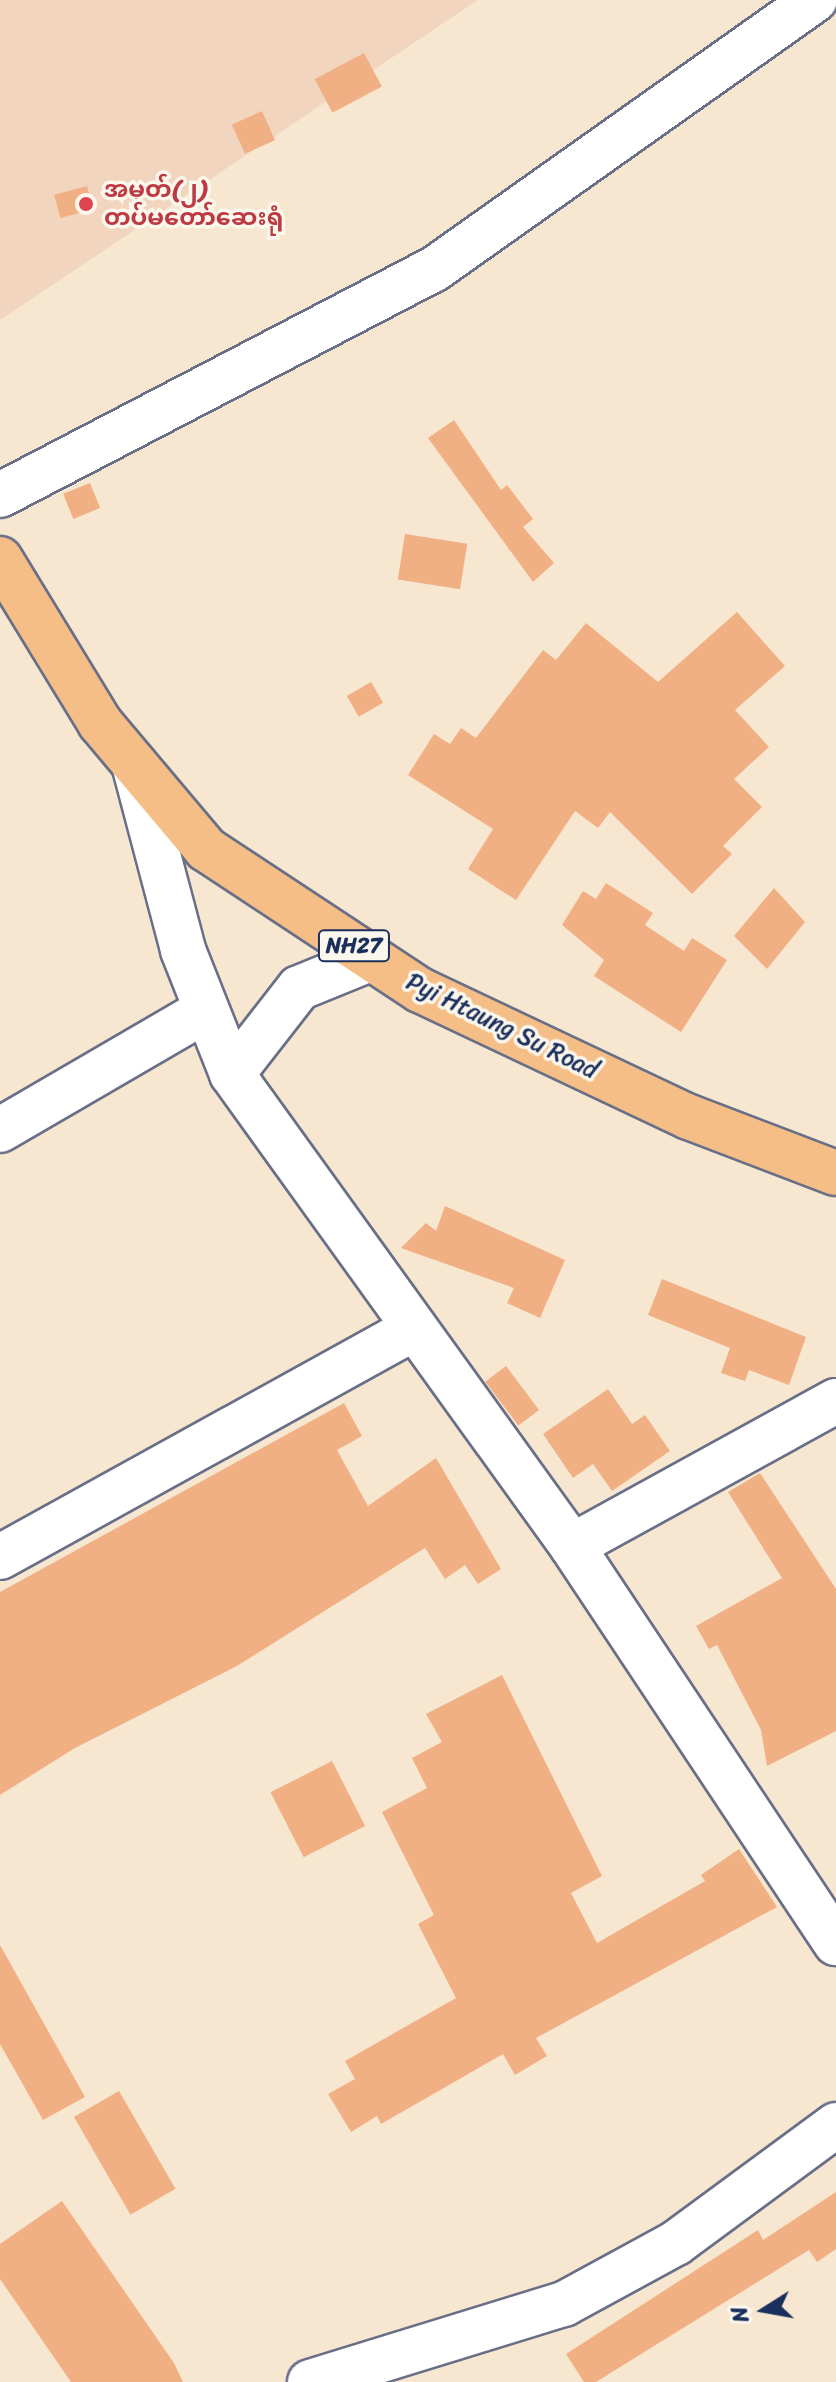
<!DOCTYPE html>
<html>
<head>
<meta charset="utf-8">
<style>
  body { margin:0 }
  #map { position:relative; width:836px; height:2382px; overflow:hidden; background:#f7e7d1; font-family:Sriracha,"Noto Sans Myanmar",sans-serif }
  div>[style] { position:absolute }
  .built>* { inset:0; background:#f2d5be }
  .building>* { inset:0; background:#f1b084; transform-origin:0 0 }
  .roads { filter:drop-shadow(2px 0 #686f86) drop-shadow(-2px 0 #686f86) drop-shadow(0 2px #686f86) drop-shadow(0 -2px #686f86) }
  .minor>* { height:44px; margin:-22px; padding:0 22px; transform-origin:22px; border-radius:22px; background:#fff }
  .highway>* { height:44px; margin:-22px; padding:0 22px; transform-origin:22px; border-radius:22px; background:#f6be87 }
  .dots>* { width:22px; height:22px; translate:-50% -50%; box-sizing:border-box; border:4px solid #fbf7ec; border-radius:50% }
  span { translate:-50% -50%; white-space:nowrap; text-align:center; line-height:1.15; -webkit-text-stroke:7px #fbf7ec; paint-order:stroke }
  .shield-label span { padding:2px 6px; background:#fbf7ec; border:2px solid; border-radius:6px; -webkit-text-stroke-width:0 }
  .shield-label { font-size:22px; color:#1b2f5e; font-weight:700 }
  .health-label { font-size:24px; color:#be3a42; font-weight:700 }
  .left { translate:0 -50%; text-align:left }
  .street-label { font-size:24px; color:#1b2f5e }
  .north { position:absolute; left:724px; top:2270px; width:80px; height:80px; -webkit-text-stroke:6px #fbf7ec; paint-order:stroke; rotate:259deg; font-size:22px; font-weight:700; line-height:32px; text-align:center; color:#1b2f5e }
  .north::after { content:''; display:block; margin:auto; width:28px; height:36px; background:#1b2f5e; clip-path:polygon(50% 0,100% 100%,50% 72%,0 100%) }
</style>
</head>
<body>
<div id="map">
  <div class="built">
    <div style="clip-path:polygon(0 0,478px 0,0 320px)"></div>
  </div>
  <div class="building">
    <div style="left:364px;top:53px;width:38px;height:56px;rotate:62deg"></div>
    <div style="left:262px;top:111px;width:32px;height:33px;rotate:66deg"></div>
    <div style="left:87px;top:186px;width:24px;height:34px;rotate:75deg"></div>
    <div style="clip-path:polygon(454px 420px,501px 490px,507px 485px,533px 519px,523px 527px,554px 563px,533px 582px,428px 438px)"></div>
    <div style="left:90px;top:483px;width:27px;height:29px;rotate:68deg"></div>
    <div style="left:405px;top:534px;width:63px;height:46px;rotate:9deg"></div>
    <div style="clip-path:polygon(737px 612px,785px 666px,735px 710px,769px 747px,734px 779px,762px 807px,723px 846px,732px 854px,692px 894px,610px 812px,598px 828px,575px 811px,516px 900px,468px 869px,493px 829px,408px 775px,434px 734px,450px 744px,461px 728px,476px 738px,543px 650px,556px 660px,586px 623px,658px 682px)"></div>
    <div style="left:371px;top:682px;width:24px;height:28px;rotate:60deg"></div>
    <div style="clip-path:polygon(606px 883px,653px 913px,645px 925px,684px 951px,692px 938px,727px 960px,681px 1032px,594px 976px,604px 960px,562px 925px,583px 891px,596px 899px)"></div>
    <div style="clip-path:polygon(774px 888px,805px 922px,767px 969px,734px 936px)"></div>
    <div style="clip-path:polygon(445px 1206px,565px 1260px,540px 1318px,507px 1303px,514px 1288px,401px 1248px,426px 1223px,436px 1231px)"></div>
    <div style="clip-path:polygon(662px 1279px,806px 1337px,789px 1385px,749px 1370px,745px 1381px,721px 1373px,730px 1348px,648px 1315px)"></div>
    <div style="left:506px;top:1366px;width:55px;height:26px;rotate:53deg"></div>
    <div style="clip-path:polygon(608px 1389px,632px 1424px,645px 1415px,670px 1451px,612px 1491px,593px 1464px,573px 1478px,543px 1434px)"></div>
    <div style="clip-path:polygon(344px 1403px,362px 1436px,337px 1450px,368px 1506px,436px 1458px,501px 1569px,478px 1584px,465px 1565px,445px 1579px,425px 1548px,237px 1666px,75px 1748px,0 1795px,0 1592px)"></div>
    <div style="clip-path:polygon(760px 1473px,836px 1589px,836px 1731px,767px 1766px,761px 1730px,717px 1645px,709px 1649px,696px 1626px,782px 1578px,728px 1492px)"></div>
    <div style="clip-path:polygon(502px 1675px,602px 1876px,571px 1893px,597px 1943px,705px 1881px,701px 1875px,739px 1849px,777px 1907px,536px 2038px,547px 2056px,515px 2075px,503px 2054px,381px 2124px,377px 2116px,351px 2132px,328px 2094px,355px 2079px,345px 2061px,456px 1998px,418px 1924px,434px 1915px,382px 1812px,427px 1788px,412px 1758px,442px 1742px,426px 1714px)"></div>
    <div style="left:332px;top:1761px;width:73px;height:69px;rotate:63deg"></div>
    <div style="clip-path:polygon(0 1945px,85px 2097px,43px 2120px,0 2044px)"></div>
    <div style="left:119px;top:2091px;width:113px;height:52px;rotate:60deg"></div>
    <div style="clip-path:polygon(836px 2192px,836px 2249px,817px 2262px,809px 2250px,596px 2382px,584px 2382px,566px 2354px,758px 2230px,763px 2240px)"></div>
    <div style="clip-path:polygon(62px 2201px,174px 2363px,183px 2382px,71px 2382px,0 2279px,0 2244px)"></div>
  </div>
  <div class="roads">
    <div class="minor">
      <div style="left:0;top:495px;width:488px;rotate:-27.5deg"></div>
      <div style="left:433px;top:270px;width:468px;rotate:-35.3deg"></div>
      <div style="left:134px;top:764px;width:192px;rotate:75.2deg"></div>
      <div style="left:183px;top:950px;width:133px;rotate:68.4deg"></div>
      <div style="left:232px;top:1074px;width:582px;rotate:54.23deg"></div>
      <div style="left:572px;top:1546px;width:477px;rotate:56.4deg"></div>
      <div style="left:232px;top:1074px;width:109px;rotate:-52.1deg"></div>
      <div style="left:299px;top:988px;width:79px;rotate:-22.3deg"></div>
      <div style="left:0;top:1130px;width:238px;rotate:-30.2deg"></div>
      <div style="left:572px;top:1546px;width:301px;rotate:-28.8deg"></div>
      <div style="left:0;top:1557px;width:470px;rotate:-28.9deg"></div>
      <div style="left:310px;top:2382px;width:266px;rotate:-17.1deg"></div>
      <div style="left:564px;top:2304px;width:128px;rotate:-28.6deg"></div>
      <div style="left:676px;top:2243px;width:199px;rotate:-36.4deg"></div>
    </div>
    <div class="highway">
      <div style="left:0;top:559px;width:192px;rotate:58.6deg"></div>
      <div style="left:100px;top:723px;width:165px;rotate:49.9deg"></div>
      <div style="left:206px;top:849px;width:256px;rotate:33.4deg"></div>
      <div style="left:420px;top:990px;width:297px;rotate:25.3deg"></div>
      <div style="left:689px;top:1117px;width:157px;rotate:20.9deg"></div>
    </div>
  </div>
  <div class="dots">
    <div style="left:86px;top:204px;background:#e0444e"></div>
  </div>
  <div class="shield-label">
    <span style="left:354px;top:946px">NH27</span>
  </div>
  <div class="health-label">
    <span class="left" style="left:104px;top:204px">အမှတ်(၂)<br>တပ်မတော်ဆေးရုံ</span>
  </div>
  <div class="street-label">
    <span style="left:502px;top:1026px;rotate:26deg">Pyi Htaung Su Road</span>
  </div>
  <div class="north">N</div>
</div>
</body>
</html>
